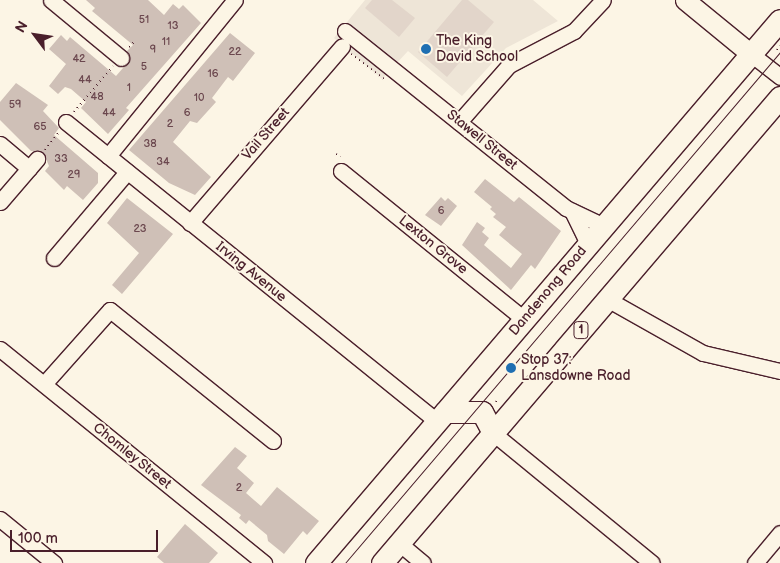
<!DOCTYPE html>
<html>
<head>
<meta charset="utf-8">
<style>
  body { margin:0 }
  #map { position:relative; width:780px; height:563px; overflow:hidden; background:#fcf5e5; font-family:"Balsamiq Sans",sans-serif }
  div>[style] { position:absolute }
  .built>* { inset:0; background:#eee5d7 }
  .green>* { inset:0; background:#e2d5ca }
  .building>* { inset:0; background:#cfc0b7 }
  .path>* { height:2px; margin-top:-1px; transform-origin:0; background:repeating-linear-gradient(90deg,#4a1f2b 0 1px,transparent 0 5px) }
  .roads { filter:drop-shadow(1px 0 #4a1f2b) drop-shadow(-1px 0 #4a1f2b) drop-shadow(0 1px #4a1f2b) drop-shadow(0 -1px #4a1f2b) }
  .minor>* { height:15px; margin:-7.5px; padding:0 7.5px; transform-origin:7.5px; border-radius:7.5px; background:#fcf5e5 }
  .major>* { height:19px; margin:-9.5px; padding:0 9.5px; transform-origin:9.5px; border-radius:9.5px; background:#fcf5e5 }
  .highway>* { height:21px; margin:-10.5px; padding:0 10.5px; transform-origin:10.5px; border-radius:10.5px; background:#fcf5e5 }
  .tram>* { height:1px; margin:-0.5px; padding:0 0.5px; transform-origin:0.5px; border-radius:0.5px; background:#4a1f2b }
  .dots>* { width:14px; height:14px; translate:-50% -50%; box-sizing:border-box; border:2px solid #fcf5e5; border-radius:50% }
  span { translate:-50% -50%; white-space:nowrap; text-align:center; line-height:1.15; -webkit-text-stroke:4px #fcf5e5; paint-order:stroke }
  .number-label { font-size:11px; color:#6b474e }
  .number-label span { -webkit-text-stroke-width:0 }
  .shield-label span { padding:1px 4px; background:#fcf5e5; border:1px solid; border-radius:4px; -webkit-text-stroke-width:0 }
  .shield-label { font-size:12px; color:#4a1f2b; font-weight:700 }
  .poi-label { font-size:14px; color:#4a1f2b }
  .left { translate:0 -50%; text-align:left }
  .street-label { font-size:14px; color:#4a1f2b }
  .north { position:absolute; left:10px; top:10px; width:50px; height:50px; -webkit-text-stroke:4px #fcf5e5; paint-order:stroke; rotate:301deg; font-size:14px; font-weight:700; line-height:20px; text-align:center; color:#4a1f2b }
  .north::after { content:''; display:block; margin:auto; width:18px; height:22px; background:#4a1f2b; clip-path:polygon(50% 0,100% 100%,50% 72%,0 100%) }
  .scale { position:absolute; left:10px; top:530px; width:148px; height:22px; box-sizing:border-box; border:2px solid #4a1f2b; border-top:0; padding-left:6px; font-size:15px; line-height:18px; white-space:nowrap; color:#4a1f2b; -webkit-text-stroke:4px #fcf5e5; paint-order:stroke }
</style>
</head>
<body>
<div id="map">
  <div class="built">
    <div style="clip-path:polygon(365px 0,533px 0,558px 21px,506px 48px,462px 96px,408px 51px,382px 79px,334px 38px)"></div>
  </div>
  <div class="green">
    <div style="clip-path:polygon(372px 0,392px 0,415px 18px,399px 37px,365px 8px)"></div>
    <div style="clip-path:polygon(462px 0,468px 0,494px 22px,447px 77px,418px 52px)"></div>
  </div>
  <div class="building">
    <div style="clip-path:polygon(86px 0,148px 0,164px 15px,173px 4px,179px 9px,183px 5px,201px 23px,126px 108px,129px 110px,108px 134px,81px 108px,86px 102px,71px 89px,65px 87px,58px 94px,49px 86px,66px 64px,49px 49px,61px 35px,67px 41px,70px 37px,116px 76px,130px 60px,127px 51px,133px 45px,92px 11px,95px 8px)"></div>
    <div style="clip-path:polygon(230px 33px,255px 53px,233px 81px,228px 77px,212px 98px,216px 102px,197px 123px,190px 121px,173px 142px,211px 177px,195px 195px,169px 183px,129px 150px)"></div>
    <div style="clip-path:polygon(16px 83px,48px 105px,43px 111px,59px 128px,54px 135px,98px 173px,98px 183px,83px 200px,67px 186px,64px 190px,45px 171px,49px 166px,43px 152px,31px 151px,0 120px,0 102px)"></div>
    <div style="clip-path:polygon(485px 179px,514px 202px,519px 197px,561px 231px,535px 269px,531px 265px,511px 290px,462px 245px,477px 222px,485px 228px,482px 232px,489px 238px,484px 245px,511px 268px,522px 254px,499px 235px,506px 227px,493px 217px,496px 214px,490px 209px,492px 207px,474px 192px)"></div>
    <div style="clip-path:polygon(441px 197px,445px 201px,448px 198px,457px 206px,441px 226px,425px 215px)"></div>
    <div style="clip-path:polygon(127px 198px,173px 234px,122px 294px,112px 285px,139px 253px,107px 223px)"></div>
    <div style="clip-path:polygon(235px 447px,247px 456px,237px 468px,254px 483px,246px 493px,261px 506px,277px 487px,319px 521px,307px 535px,303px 531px,284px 554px,268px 541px,267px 535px,249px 520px,246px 524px,239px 518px,241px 515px,201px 485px)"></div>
    <div style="clip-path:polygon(185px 524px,218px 553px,209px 563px,164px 563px,157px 557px)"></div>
  </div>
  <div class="path">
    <div style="left:129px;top:47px;width:7px;rotate:-45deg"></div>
    <div style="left:777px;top:50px;width:5px;rotate:-53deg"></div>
    <div style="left:351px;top:54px;width:41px;rotate:37.1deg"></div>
    <div style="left:74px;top:112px;width:60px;rotate:-49.7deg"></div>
    <div style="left:45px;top:150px;width:23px;rotate:-52deg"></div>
    <div style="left:336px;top:154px;width:5px;rotate:37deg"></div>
    <div style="left:496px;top:402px;width:4px;rotate:-56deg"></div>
  </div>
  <div class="roads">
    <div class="minor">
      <div style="left:51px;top:0;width:91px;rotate:39.6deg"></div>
      <div style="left:345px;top:31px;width:283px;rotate:38.7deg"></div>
      <div style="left:566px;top:208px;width:42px;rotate:25.3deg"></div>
      <div style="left:751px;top:54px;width:37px;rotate:38deg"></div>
      <div style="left:66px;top:122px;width:476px;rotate:38.9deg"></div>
      <div style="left:459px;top:122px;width:76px;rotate:-48.7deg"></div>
      <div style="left:509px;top:65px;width:73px;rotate:-27.6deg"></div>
      <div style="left:574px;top:31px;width:42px;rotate:-46.9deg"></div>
      <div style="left:0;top:144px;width:38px;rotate:40deg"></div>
      <div style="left:108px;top:156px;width:201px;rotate:-50.9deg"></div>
      <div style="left:341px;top:171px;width:235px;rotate:39deg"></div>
      <div style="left:0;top:202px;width:57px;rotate:-49.3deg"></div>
      <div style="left:572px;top:211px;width:37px;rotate:64deg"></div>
      <div style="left:190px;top:223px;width:233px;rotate:-49.3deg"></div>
      <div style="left:54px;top:258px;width:113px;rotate:-49.7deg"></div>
      <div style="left:607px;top:299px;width:110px;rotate:29.4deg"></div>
      <div style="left:703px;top:353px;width:79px;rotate:13.2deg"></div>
      <div style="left:0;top:349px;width:340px;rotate:39deg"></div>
      <div style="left:44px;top:384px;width:99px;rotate:-48.3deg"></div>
      <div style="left:110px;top:310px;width:209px;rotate:38.8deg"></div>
      <div style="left:493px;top:433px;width:205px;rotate:39.3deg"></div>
      <div style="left:0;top:519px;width:70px;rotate:39.2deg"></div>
      <div style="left:399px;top:543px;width:31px;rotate:40deg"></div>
      <div style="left:755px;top:563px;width:39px;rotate:-50deg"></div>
    </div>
    <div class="major">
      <div style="left:685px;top:0;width:85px;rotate:39.3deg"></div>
    </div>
    <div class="highway">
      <div style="left:445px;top:412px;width:37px"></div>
      <div style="left:482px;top:412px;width:24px;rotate:62deg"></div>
      <div style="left:316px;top:563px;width:714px;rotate:-49.49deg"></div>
      <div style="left:382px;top:563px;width:613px;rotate:-49.5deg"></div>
    </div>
  </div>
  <div class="tram">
    <div style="left:345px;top:563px;width:671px;rotate:-49.59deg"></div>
  </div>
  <div class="dots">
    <div style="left:426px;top:49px;background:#1f6fb2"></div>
    <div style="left:511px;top:368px;background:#1f6fb2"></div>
  </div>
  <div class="number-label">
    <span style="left:144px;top:20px">51</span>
    <span style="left:173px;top:26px">13</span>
    <span style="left:166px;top:42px">11</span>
    <span style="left:153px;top:50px">9</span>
    <span style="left:235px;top:52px">22</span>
    <span style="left:79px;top:59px">42</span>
    <span style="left:144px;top:67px">5</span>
    <span style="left:213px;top:74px">16</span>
    <span style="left:85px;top:80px">44</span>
    <span style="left:129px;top:88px">1</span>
    <span style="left:97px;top:97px">48</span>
    <span style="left:199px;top:98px">10</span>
    <span style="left:15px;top:105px">59</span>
    <span style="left:109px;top:113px">44</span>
    <span style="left:187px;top:113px">6</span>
    <span style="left:170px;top:124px">2</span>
    <span style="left:40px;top:127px">65</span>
    <span style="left:150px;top:144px">38</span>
    <span style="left:61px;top:159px">33</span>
    <span style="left:163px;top:162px">34</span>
    <span style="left:74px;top:175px">29</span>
    <span style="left:441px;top:211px">6</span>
    <span style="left:140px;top:229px">23</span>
    <span style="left:239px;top:488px">2</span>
  </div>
  <div class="shield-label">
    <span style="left:581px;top:330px">1</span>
  </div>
  <div class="poi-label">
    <span class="left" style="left:436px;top:49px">The King<br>David School</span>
    <span class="left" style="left:521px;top:368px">Stop 37:<br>Lansdowne Road</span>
  </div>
  <div class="street-label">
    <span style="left:266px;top:134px;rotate:-49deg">Vail Street</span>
    <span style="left:482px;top:140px;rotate:39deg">Stawell Street</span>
    <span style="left:433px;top:245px;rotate:39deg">Lexton Grove</span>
    <span style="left:251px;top:272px;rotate:39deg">Irving Avenue</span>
    <span style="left:548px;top:291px;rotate:-50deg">Dandenong Road</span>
    <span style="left:132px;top:456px;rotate:39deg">Chomley Street</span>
  </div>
  <div class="north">N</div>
  <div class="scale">100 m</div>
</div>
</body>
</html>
